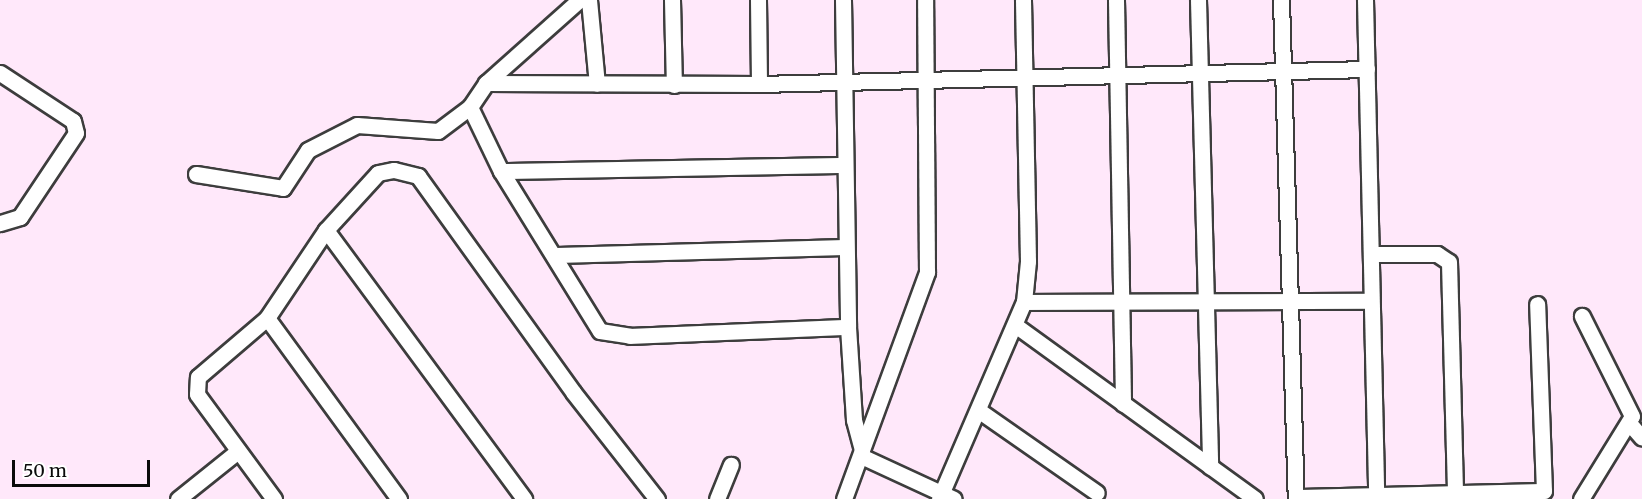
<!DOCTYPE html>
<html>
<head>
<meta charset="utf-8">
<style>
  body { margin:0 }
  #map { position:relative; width:1642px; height:499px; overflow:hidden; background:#ffe8fa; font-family:Merriweather,serif }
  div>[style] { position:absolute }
  .roads { filter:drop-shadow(2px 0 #3d3d3d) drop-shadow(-2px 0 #3d3d3d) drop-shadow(0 2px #3d3d3d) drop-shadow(0 -2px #3d3d3d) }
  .minor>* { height:15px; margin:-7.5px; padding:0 7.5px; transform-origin:7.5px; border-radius:7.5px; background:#fff }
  span { translate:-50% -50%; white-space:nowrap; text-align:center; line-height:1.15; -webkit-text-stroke:6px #fff; paint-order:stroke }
  .scale { position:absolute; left:12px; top:460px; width:138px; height:27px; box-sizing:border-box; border:3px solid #0a0a0a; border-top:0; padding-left:8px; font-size:18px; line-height:21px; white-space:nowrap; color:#0a0a0a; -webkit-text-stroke:4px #fff; paint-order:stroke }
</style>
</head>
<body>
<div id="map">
  <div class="roads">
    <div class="minor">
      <div style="left:589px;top:0;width:84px;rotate:84.6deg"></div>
      <div style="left:672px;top:0;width:85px;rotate:88.7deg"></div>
      <div style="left:758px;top:0;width:84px;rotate:89.3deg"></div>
      <div style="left:843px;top:0;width:327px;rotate:89.1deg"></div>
      <div style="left:848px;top:327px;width:93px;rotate:86.3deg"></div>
      <div style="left:854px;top:420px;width:31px;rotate:75deg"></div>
      <div style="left:1116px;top:0;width:404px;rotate:89deg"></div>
      <div style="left:1198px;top:0;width:467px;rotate:88.5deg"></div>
      <div style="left:1281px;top:0;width:499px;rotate:88.3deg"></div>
      <div style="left:1365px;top:0;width:497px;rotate:88.7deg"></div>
      <div style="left:0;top:73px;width:87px;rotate:33.3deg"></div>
      <div style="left:73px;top:121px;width:12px;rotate:76deg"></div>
      <div style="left:76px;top:133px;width:101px;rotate:123.7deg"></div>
      <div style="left:20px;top:217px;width:21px;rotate:163deg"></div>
      <div style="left:486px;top:83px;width:273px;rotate:0.2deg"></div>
      <div style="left:759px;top:84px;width:608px;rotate:-1.41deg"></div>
      <div style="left:470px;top:107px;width:71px;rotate:64.2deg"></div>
      <div style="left:501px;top:171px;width:188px;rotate:58.3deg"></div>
      <div style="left:600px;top:331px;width:30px;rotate:9deg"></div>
      <div style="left:630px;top:336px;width:218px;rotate:-2.4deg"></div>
      <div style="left:501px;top:171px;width:344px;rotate:-1deg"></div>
      <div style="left:196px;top:174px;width:88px;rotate:9.1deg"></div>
      <div style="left:283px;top:188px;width:45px;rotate:-56.7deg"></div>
      <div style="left:308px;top:150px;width:55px;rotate:-27deg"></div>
      <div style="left:357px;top:125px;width:81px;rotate:4.2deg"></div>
      <div style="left:438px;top:131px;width:40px;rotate:-37deg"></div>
      <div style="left:470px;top:107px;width:29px;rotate:-56deg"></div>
      <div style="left:486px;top:83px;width:125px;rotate:-41.7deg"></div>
      <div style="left:326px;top:230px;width:334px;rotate:53.6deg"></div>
      <div style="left:1371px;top:254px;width:66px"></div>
      <div style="left:1437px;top:254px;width:14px;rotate:34deg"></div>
      <div style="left:1449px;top:262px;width:231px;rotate:88.5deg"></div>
      <div style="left:555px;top:255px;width:291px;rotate:-1.6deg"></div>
      <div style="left:1024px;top:302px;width:346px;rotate:-0.2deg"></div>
      <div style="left:267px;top:318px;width:224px;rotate:53.9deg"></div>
      <div style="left:1015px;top:325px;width:296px;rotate:35.9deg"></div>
      <div style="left:981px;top:412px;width:141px;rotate:34.9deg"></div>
      <div style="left:1630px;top:424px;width:18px;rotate:49deg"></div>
      <div style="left:861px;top:456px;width:102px;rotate:24.8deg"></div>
      <div style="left:1297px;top:497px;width:247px;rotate:-1.4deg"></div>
      <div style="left:1544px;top:491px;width:187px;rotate:-92.1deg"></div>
      <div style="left:178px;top:499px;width:77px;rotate:-38.7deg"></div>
      <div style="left:274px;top:499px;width:130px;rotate:-126.3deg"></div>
      <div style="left:197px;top:394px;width:17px;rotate:-87deg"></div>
      <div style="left:198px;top:377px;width:91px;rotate:-40.5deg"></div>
      <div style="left:267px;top:318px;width:106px;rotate:-56.2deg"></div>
      <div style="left:326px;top:230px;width:77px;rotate:-47.6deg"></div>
      <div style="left:378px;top:173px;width:16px;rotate:-11deg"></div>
      <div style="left:394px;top:170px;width:25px;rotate:14deg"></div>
      <div style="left:418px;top:176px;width:266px;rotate:54.3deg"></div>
      <div style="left:573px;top:392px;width:136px;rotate:51.9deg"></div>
      <div style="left:717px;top:499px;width:37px;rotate:-68deg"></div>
      <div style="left:844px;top:499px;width:242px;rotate:-69.9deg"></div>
      <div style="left:927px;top:272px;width:272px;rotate:-90.4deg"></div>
      <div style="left:939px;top:499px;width:215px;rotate:-66.7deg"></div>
      <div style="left:1024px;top:302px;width:41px;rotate:-84.4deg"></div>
      <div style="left:1028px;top:261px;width:261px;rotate:-91.1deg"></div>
      <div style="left:1581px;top:499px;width:97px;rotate:-58.4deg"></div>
      <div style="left:1632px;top:416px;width:112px;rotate:-116.6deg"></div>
    </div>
  </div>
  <div class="scale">50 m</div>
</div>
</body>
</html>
